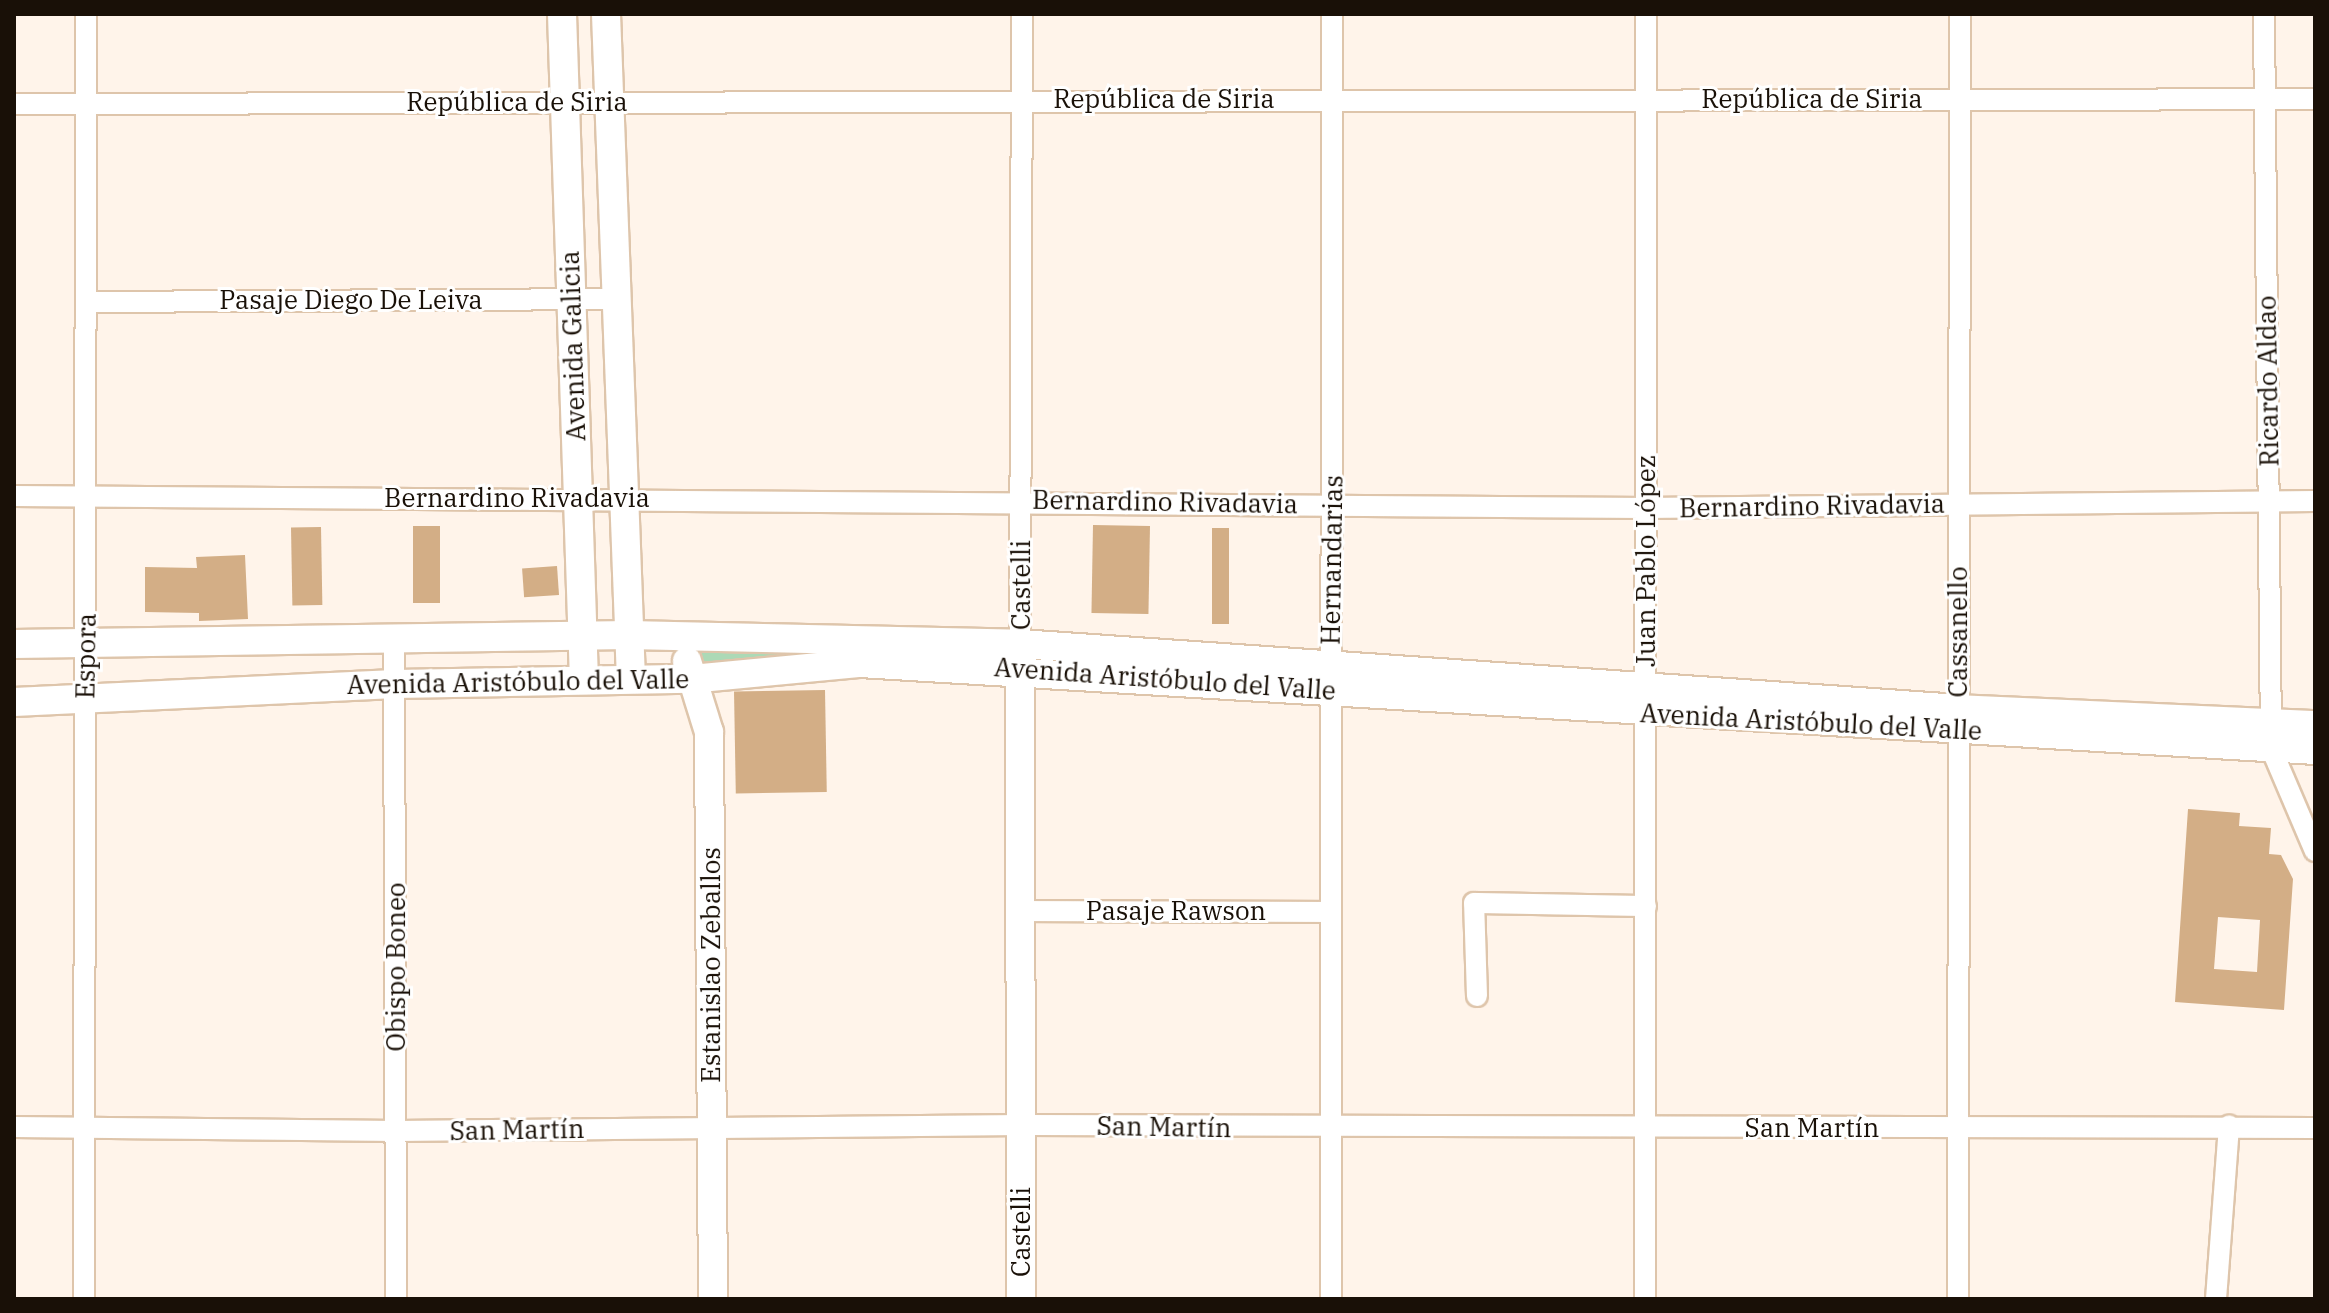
<!DOCTYPE html>
<html>
<head>
<meta charset="utf-8">
<style>
  body { margin:0 }
  #map { position:relative; width:2329px; height:1313px; overflow:hidden; background:#fff4ea; font-family:"IBM Plex Serif",serif }
  div>[style] { position:absolute }
  .green>* { inset:0; background:#acd9b6 }
  .building>* { inset:0; background:#d3ae86; transform-origin:0 0 }
  .roads { filter:drop-shadow(2px 0 #dec5ab) drop-shadow(-2px 0 #dec5ab) drop-shadow(0 2px #dec5ab) drop-shadow(0 -2px #dec5ab) }
  .street>* { height:20px; margin:-10px; padding:0 10px; transform-origin:10px; border-radius:10px; background:#fff }
  .secondary>* { height:28px; margin:-14px; padding:0 14px; transform-origin:14px; border-radius:14px; background:#fff }
  span { translate:-50% -50%; white-space:nowrap; text-align:center; line-height:1.15; -webkit-text-stroke:6px #fff; paint-order:stroke }
  .street-label { font-size:26px; color:#191007 }
  .frame { position:absolute; inset:0; border:16px solid #191007; pointer-events:none }
</style>
</head>
<body>
<div id="map">
  <div class="green">
    <div style="clip-path:polygon(838px 649px,706px 672px,697px 653px,698px 650px)"></div>
  </div>
  <div class="building">
    <div style="left:1093px;top:525px;width:57px;height:88px;rotate:1deg"></div>
    <div style="left:413px;top:526px;width:27px;height:77px"></div>
    <div style="left:321px;top:527px;width:78px;height:30px;rotate:89deg"></div>
    <div style="left:1212px;top:528px;width:17px;height:96px"></div>
    <div style="clip-path:polygon(245px 555px,248px 619px,199px 621px,199px 613px,145px 612px,145px 567px,197px 568px,196px 557px)"></div>
    <div style="left:557px;top:566px;width:29px;height:35px;rotate:86deg"></div>
    <div style="left:825px;top:690px;width:102px;height:91px;rotate:89deg"></div>
    <div style="clip-path:polygon(evenodd,2188px 809px,2240px 813px,2239px 826px,2271px 828px,2269px 854px,2281px 855px,2293px 879px,2284px 1010px,2175px 1002px,2188px 809px,2218px 917px,2260px 920px,2257px 972px,2214px 969px,2218px 917px)"></div>
  </div>
  <div class="roads">
    <div class="street">
      <div style="left:2264px;top:14px;width:734px;rotate:89.45deg"></div>
      <div style="left:2271px;top:748px;width:112px;rotate:66.9deg"></div>
      <div style="left:14px;top:104px;width:2301px;rotate:-0.12deg"></div>
      <div style="left:86px;top:302px;width:530px;rotate:-0.32deg"></div>
      <div style="left:14px;top:496px;width:1632px;rotate:0.42deg"></div>
      <div style="left:1646px;top:508px;width:669px;rotate:-0.6deg"></div>
      <div style="left:394px;top:635px;width:664px;rotate:89.83deg"></div>
      <div style="left:1020px;top:644px;width:630px;rotate:-89.82deg"></div>
      <div style="left:1021px;top:911px;width:310px;rotate:0.2deg"></div>
      <div style="left:1477px;top:996px;width:93px;rotate:-91.8deg"></div>
      <div style="left:1474px;top:903px;width:172px;rotate:1deg"></div>
      <div style="left:14px;top:1127px;width:383px;rotate:0.6deg"></div>
      <div style="left:397px;top:1131px;width:625px;rotate:-0.55deg"></div>
      <div style="left:1022px;top:1125px;width:1293px;rotate:0.13deg"></div>
      <div style="left:84px;top:1299px;width:1285px;rotate:-89.91deg"></div>
      <div style="left:1331px;top:1299px;width:1285px;rotate:-89.96deg"></div>
      <div style="left:1645px;top:1299px;width:1285px;rotate:-89.96deg"></div>
      <div style="left:1958px;top:1299px;width:1285px;rotate:-89.91deg"></div>
      <div style="left:2216px;top:1299px;width:174px;rotate:-85.7deg"></div>
    </div>
    <div class="secondary">
      <div style="left:562px;top:14px;width:665px;rotate:88.11deg"></div>
      <div style="left:606px;top:14px;width:665px;rotate:87.85deg"></div>
      <div style="left:14px;top:644px;width:615px;rotate:-0.84deg"></div>
      <div style="left:629px;top:635px;width:391px;rotate:1.3deg"></div>
      <div style="left:1020px;top:644px;width:940px;rotate:3.96deg"></div>
      <div style="left:1958px;top:709px;width:357px;rotate:2.6deg"></div>
      <div style="left:1020px;top:653px;width:646px;rotate:89.91deg"></div>
      <div style="left:687px;top:661px;width:74px;rotate:72.8deg"></div>
      <div style="left:709px;top:732px;width:567px;rotate:89.6deg"></div>
      <div style="left:14px;top:702px;width:381px;rotate:-2.7deg"></div>
      <div style="left:395px;top:684px;width:295px;rotate:-1deg"></div>
      <div style="left:690px;top:679px;width:171px;rotate:-5.4deg"></div>
      <div style="left:860px;top:663px;width:1458px;rotate:3.42deg"></div>
    </div>
  </div>
  <div class="street-label">
    <span style="left:1164px;top:99px">República de Siria</span>
    <span style="left:1812px;top:99px">República de Siria</span>
    <span style="left:517px;top:102px">República de Siria</span>
    <span style="left:351px;top:300px">Pasaje Diego De Leiva</span>
    <span style="left:573px;top:346px;rotate:-92deg">Avenida Galicia</span>
    <span style="left:2268px;top:381px;rotate:-91deg">Ricardo Aldao</span>
    <span style="left:517px;top:498px">Bernardino Rivadavia</span>
    <span style="left:1165px;top:502px;rotate:1deg">Bernardino Rivadavia</span>
    <span style="left:1812px;top:506px;rotate:-1deg">Bernardino Rivadavia</span>
    <span style="left:1332px;top:560px;rotate:-89deg">Hernandarias</span>
    <span style="left:1646px;top:561px;rotate:-90deg">Juan Pablo López</span>
    <span style="left:1021px;top:585px;rotate:-90deg">Castelli</span>
    <span style="left:1958px;top:632px;rotate:-90deg">Cassanello</span>
    <span style="left:86px;top:656px;rotate:-89deg">Espora</span>
    <span style="left:1165px;top:679px;rotate:4deg">Avenida Aristóbulo del Valle</span>
    <span style="left:518px;top:682px;rotate:-1deg">Avenida Aristóbulo del Valle</span>
    <span style="left:1811px;top:722px;rotate:3deg">Avenida Aristóbulo del Valle</span>
    <span style="left:1176px;top:911px">Pasaje Rawson</span>
    <span style="left:711px;top:965px;rotate:-90deg">Estanislao Zeballos</span>
    <span style="left:396px;top:967px;rotate:-90deg">Obispo Boneo</span>
    <span style="left:1164px;top:1127px;rotate:1deg">San Martín</span>
    <span style="left:1812px;top:1128px">San Martín</span>
    <span style="left:517px;top:1130px;rotate:-1deg">San Martín</span>
    <span style="left:1021px;top:1232px;rotate:-90deg">Castelli</span>
  </div>
  <div class="frame"></div>
</div>
</body>
</html>
